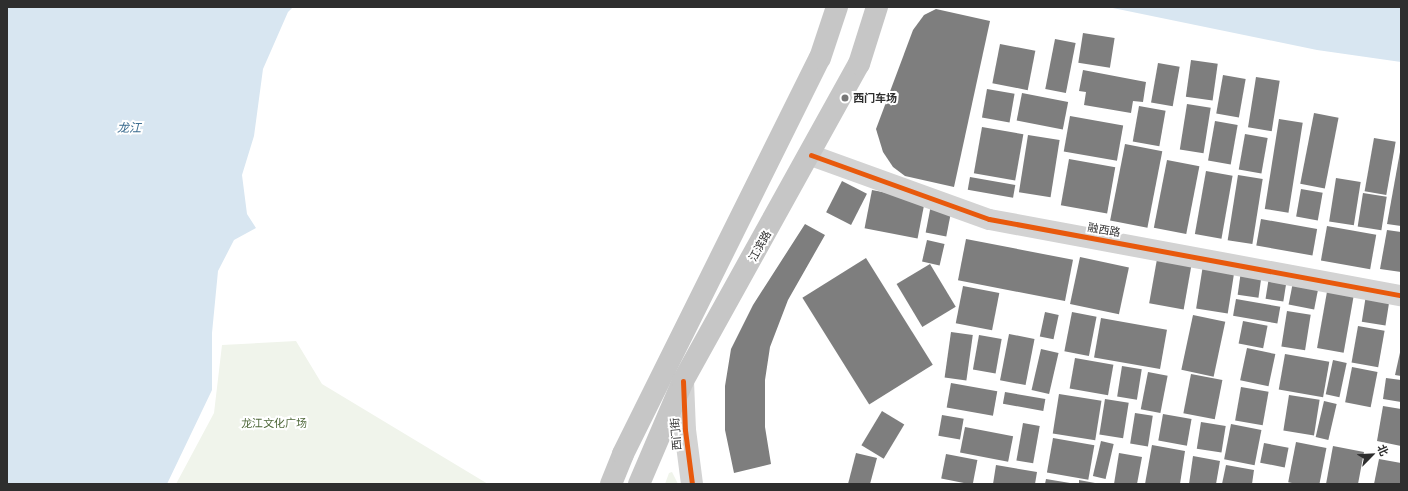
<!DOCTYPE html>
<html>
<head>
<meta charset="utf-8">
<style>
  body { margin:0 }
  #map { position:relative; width:1408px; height:491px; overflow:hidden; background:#fff; font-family:"Public Sans","Noto Sans SC",sans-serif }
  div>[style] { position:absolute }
  .green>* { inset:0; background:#f0f4eb }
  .water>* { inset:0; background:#d8e6f1 }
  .building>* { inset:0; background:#7e7e7e; transform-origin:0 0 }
  .minor>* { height:21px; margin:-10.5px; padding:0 10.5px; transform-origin:10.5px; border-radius:10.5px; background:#d3d3d3 }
  .tertiary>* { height:22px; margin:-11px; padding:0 11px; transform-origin:11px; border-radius:11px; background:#d3d3d3 }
  .primary>* { height:22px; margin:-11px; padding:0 11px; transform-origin:11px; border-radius:11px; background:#c6c6c6 }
  .cycleway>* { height:5px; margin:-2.5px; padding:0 2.5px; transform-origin:2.5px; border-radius:2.5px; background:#e8590c }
  .dots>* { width:11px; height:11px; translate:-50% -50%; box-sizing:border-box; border:2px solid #fff; border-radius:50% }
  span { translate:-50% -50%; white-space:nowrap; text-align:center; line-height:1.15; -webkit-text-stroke:4px #fff; paint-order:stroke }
  .poi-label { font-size:11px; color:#2e2e2e; font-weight:700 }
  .left { translate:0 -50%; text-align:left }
  .street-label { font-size:11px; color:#2e2e2e }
  .park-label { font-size:11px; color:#50693b }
  .water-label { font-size:12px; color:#3c6d90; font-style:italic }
  .frame { position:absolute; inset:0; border:8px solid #2e2e2e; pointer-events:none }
  .north { position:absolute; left:1352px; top:435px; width:40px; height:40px; -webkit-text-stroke:3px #fff; paint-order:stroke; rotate:66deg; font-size:11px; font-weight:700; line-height:16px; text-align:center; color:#2e2e2e }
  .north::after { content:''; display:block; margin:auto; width:14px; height:18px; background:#2e2e2e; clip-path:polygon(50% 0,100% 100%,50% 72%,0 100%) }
</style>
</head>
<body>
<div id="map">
  <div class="green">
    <div style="clip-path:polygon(296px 341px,322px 384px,488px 484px,176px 484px,214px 413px,222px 345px)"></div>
    <div style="clip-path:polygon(672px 472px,678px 484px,665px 484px,669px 473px)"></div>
  </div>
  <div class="water">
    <div style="clip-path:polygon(7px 7px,293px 7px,288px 12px,263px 69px,254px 136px,242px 175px,247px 214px,256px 228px,234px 240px,218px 271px,212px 333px,212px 390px,167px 484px,7px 484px)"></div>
    <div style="clip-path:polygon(1108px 7px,1401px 7px,1401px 62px,1317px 50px)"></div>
  </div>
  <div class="building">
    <div style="clip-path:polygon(936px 9px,990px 21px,954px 187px,905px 176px,893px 167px,883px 152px,876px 129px,913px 30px,924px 15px)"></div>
    <div style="left:1083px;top:33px;width:32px;height:30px;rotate:9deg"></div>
    <div style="left:1055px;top:39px;width:21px;height:51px;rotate:11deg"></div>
    <div style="left:1000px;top:44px;width:36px;height:40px;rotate:11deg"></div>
    <div style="left:1191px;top:60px;width:27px;height:37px;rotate:8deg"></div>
    <div style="left:1158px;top:63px;width:22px;height:40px;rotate:10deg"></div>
    <div style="clip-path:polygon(1083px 70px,1146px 82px,1143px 102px,1133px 101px,1131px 113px,1084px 105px,1086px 92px,1079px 91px)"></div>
    <div style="left:1223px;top:75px;width:23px;height:39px;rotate:10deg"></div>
    <div style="left:1256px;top:77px;width:24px;height:51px;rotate:9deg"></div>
    <div style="left:987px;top:89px;width:28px;height:29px;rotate:10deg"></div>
    <div style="left:1022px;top:93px;width:47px;height:28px;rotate:11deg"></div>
    <div style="left:1187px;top:104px;width:24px;height:46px;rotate:9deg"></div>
    <div style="left:1139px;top:106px;width:27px;height:36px;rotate:10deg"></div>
    <div style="left:1314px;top:113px;width:25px;height:72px;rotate:11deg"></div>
    <div style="left:1070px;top:116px;width:54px;height:36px;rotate:10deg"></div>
    <div style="left:1279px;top:119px;width:24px;height:91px;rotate:9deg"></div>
    <div style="left:1215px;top:121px;width:23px;height:40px;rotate:10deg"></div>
    <div style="left:982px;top:127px;width:42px;height:47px;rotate:10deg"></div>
    <div style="left:1245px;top:134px;width:23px;height:36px;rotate:10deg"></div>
    <div style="left:1028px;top:135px;width:32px;height:58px;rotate:9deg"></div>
    <div style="left:1374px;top:138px;width:22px;height:54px;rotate:10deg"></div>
    <div style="left:1125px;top:144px;width:38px;height:78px;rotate:11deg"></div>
    <div style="clip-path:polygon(1400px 152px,1401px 152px,1401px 226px,1387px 224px)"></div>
    <div style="left:1069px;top:159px;width:47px;height:47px;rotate:10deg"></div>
    <div style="left:1167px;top:160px;width:33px;height:69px;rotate:11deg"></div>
    <div style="left:1206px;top:171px;width:27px;height:64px;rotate:10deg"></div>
    <div style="left:1238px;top:175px;width:25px;height:66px;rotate:9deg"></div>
    <div style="left:970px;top:177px;width:46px;height:13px;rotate:10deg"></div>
    <div style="left:1336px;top:178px;width:25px;height:44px;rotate:9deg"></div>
    <div style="left:842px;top:181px;width:28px;height:35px;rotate:27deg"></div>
    <div style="left:1301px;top:189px;width:22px;height:28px;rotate:10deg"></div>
    <div style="left:872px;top:190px;width:54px;height:39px;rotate:11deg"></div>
    <div style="left:1363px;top:193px;width:24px;height:34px;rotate:9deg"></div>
    <div style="left:931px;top:205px;width:21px;height:28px;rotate:11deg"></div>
    <div style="left:1261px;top:219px;width:57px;height:27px;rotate:10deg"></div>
    <div style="clip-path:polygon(805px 224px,825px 235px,788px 300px,770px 347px,765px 380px,765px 427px,771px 464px,734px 473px,725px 430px,725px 386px,731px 349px,753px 305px)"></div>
    <div style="left:1327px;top:226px;width:50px;height:35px;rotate:10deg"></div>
    <div style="clip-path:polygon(1387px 230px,1401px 232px,1401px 272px,1380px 269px)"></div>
    <div style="left:966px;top:239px;width:109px;height:42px;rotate:11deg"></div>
    <div style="left:927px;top:240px;width:18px;height:22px;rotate:13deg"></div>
    <div style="left:1080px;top:257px;width:50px;height:48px;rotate:12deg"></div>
    <div style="left:866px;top:258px;width:126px;height:75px;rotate:58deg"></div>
    <div style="left:1157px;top:259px;width:35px;height:45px;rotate:10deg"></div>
    <div style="left:930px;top:264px;width:50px;height:39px;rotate:59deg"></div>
    <div style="left:1203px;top:265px;width:32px;height:44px;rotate:9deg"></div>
    <div style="left:1241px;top:271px;width:21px;height:24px;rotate:8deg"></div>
    <div style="left:1269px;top:277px;width:18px;height:22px;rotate:9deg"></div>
    <div style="left:1293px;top:282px;width:26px;height:23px;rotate:11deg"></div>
    <div style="left:963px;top:286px;width:37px;height:38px;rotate:11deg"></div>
    <div style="left:1328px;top:286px;width:27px;height:63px;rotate:10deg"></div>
    <div style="left:1366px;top:295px;width:24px;height:27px;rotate:9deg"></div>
    <div style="left:1236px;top:299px;width:45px;height:17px;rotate:10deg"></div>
    <div style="left:1287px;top:311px;width:24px;height:36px;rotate:9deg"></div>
    <div style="left:1045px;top:312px;width:14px;height:25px;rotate:12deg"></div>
    <div style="left:1072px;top:312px;width:25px;height:40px;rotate:11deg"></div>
    <div style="left:1193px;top:315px;width:33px;height:56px;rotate:12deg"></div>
    <div style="left:1101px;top:318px;width:67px;height:40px;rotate:10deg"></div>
    <div style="left:1243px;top:321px;width:25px;height:23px;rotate:11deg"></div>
    <div style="left:1358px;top:326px;width:27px;height:37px;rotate:10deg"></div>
    <div style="left:951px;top:332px;width:22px;height:46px;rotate:8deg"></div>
    <div style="left:1009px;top:334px;width:26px;height:47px;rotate:11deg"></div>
    <div style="left:979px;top:335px;width:23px;height:35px;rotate:10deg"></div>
    <div style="left:1247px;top:348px;width:29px;height:33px;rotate:12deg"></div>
    <div style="clip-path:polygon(1401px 348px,1401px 376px,1395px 375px)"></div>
    <div style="left:1041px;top:349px;width:18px;height:42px;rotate:13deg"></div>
    <div style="left:1285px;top:354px;width:45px;height:36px;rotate:10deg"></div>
    <div style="left:1075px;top:358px;width:39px;height:31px;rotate:10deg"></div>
    <div style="left:1333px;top:360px;width:14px;height:35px;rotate:12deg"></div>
    <div style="left:1122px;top:366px;width:20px;height:31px;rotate:9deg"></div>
    <div style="left:1352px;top:367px;width:26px;height:36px;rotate:11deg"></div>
    <div style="left:1148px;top:372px;width:20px;height:38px;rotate:11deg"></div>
    <div style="left:1191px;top:374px;width:32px;height:40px;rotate:11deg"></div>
    <div style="clip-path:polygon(1386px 378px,1401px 380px,1401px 402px,1383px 399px)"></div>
    <div style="left:951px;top:383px;width:47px;height:25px;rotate:10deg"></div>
    <div style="left:1241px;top:387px;width:28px;height:34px;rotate:10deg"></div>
    <div style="left:1005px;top:392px;width:41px;height:12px;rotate:10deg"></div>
    <div style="left:1059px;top:394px;width:43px;height:40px;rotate:9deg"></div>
    <div style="left:1289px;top:395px;width:31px;height:36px;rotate:9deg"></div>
    <div style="left:1105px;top:399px;width:24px;height:36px;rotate:9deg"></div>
    <div style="left:1324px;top:401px;width:13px;height:37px;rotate:13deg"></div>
    <div style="clip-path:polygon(1383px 406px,1401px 409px,1401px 446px,1377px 441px)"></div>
    <div style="left:882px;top:411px;width:26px;height:40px;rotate:31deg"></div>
    <div style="left:1135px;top:413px;width:18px;height:31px;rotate:9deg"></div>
    <div style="left:1163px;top:414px;width:29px;height:27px;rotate:10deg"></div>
    <div style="left:942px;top:415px;width:22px;height:21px;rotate:10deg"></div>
    <div style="left:1201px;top:422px;width:25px;height:27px;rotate:9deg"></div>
    <div style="left:1023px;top:423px;width:17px;height:38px;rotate:10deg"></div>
    <div style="left:1231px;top:424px;width:31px;height:36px;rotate:11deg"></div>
    <div style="left:965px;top:427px;width:49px;height:26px;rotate:11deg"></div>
    <div style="left:1053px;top:438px;width:42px;height:35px;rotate:10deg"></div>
    <div style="left:1101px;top:441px;width:13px;height:36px;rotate:13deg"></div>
    <div style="left:1296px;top:442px;width:31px;height:41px;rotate:11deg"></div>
    <div style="left:1264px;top:443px;width:25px;height:20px;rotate:11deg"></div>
    <div style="clip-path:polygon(1152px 445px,1185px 451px,1180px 484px,1145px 484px)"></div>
    <div style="clip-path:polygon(1333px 446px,1364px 452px,1358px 484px,1326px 484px)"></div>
    <div style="clip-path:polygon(856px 453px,877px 458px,870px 484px,848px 484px)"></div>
    <div style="clip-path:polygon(1119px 453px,1142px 457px,1137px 484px,1114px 484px)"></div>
    <div style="left:946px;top:454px;width:32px;height:25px;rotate:11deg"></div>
    <div style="clip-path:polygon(1193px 456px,1220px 461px,1216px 484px,1189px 484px)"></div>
    <div style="clip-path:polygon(1379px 459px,1401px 463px,1401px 484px,1374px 484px)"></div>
    <div style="clip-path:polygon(996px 465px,1037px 472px,1035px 484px,993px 484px)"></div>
    <div style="clip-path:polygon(1226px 465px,1254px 470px,1252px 484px,1222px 484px)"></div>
    <div style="clip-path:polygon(1046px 479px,1070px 483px,1070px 484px,1045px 484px)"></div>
    <div style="clip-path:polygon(1079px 480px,1095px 483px,1095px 484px,1079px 484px)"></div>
  </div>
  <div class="minor">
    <div style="left:811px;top:155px;width:189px;rotate:19.8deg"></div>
    <div style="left:989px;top:219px;width:419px;rotate:10.5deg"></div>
  </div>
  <div class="tertiary">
    <div style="left:683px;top:381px;width:49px;rotate:87.7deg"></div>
    <div style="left:685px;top:430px;width:54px;rotate:82.6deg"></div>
  </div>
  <div class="primary">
    <div style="left:611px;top:484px;width:32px;rotate:-68deg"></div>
    <div style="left:623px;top:454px;width:442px;rotate:-63.6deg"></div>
    <div style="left:820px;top:58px;width:54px;rotate:-71.6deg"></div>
    <div style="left:639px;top:484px;width:112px;rotate:-66.9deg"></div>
    <div style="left:683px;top:381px;width:363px;rotate:-61deg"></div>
    <div style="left:859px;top:64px;width:60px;rotate:-72.5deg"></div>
  </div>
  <div class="cycleway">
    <div style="left:811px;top:155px;width:189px;rotate:19.8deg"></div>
    <div style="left:989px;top:219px;width:419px;rotate:10.5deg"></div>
    <div style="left:683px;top:381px;width:49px;rotate:87.7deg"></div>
    <div style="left:685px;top:430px;width:54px;rotate:82.6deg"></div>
  </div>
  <div class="dots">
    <div style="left:845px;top:98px;background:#777"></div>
  </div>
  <div class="poi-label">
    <span class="left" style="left:853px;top:98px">西门车场</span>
  </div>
  <div class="street-label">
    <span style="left:1104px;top:230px;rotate:10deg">融西路</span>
    <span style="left:760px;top:246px;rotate:-61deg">江滨路</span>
    <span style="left:676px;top:434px;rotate:-95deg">西门街</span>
  </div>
  <div class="park-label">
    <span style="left:274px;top:423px">龙江文化广场</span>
  </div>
  <div class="water-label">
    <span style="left:129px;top:129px">龙江</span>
  </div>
  <div class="frame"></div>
  <div class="north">北</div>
</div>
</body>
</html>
